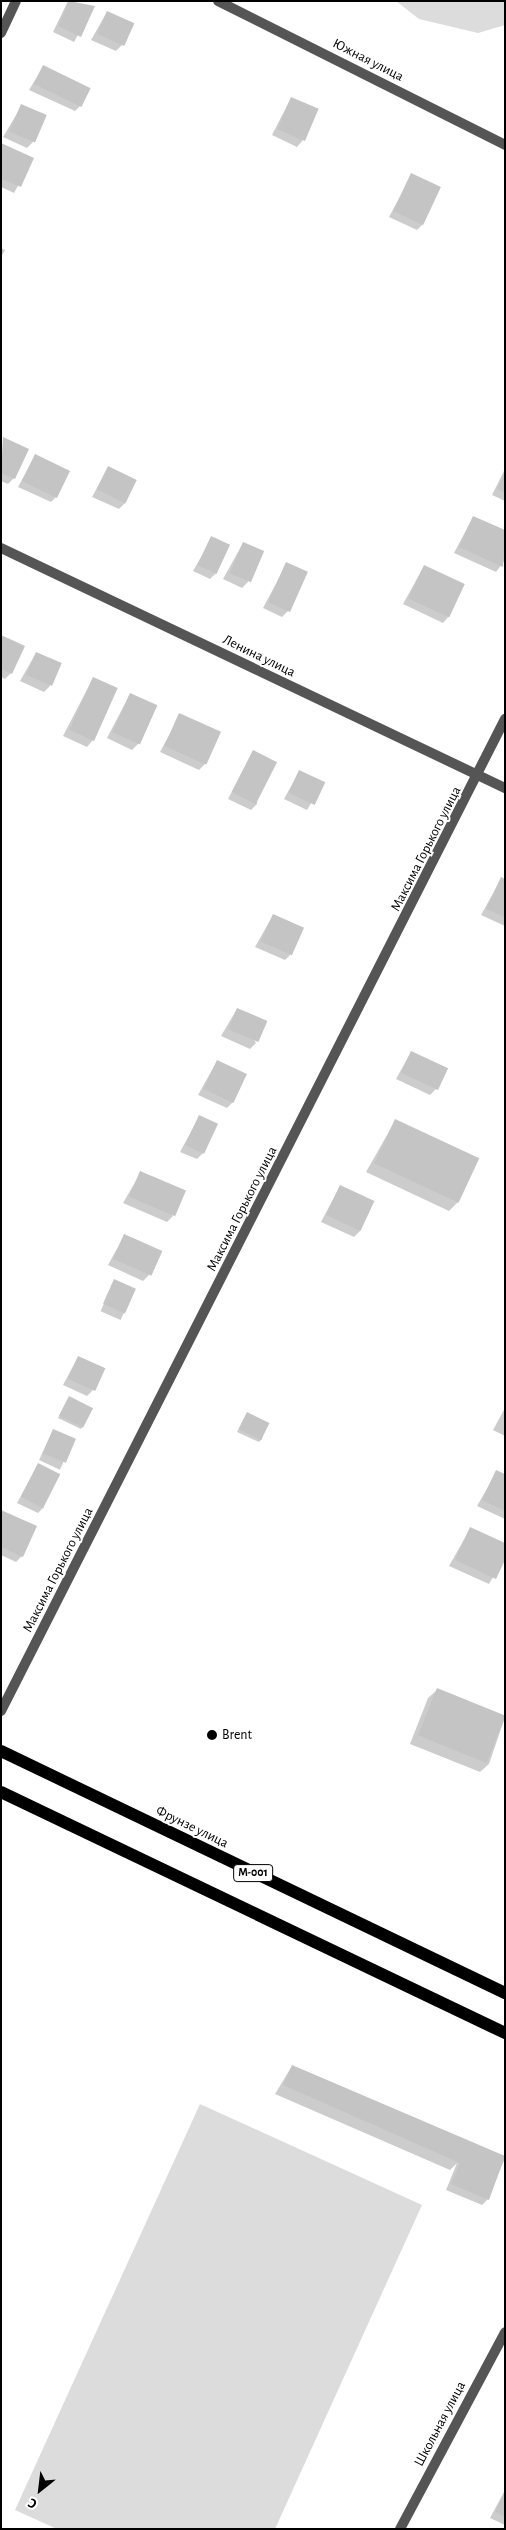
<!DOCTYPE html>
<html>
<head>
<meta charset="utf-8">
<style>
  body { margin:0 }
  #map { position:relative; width:506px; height:2530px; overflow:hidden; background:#fff; font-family:"Alegreya Sans",sans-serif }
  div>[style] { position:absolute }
  .green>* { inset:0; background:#dcdcdc }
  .shadow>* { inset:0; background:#0003; transform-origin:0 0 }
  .building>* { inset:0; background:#c4c4c4; transform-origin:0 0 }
  .street>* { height:10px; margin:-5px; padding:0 5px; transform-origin:5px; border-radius:5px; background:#555 }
  .primary>* { height:12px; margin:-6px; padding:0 6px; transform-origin:6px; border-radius:6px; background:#000 }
  .dots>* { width:14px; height:14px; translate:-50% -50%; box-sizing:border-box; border:2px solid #fff; border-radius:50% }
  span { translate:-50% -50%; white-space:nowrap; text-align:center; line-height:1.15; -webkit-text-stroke:4px #fff; paint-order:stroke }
  .shield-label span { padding:1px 4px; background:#fff; border:1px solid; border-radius:4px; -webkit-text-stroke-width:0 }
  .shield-label { font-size:12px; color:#000; font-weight:700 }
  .street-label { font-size:14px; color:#000 }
  .poi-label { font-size:14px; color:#000 }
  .left { translate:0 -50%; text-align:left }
  .frame { position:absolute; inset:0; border:2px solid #000; pointer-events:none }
  .north { position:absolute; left:15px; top:2465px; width:50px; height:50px; -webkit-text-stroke:4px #fff; paint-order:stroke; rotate:209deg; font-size:14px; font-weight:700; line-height:20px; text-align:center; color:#000 }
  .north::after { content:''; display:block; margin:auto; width:18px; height:22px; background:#000; clip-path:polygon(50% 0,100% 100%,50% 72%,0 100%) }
</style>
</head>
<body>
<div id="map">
  <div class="green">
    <div style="clip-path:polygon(396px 1px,505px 1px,505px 25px,478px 33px,419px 19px)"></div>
    <div style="clip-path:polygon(200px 2104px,422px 2205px,275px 2529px,57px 2529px,15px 2510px)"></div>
  </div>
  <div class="shadow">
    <div style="clip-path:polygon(68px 1px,93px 7px,74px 42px,53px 32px)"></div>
    <div style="clip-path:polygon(107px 12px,122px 45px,116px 51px,91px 40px)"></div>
    <div style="clip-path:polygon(43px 67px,81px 105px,75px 111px,29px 90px)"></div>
    <div style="clip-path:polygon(291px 98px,303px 140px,297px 147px,272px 135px)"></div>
    <div style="clip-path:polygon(22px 105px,33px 142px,27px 148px,3px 137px)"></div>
    <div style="clip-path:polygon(1px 146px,33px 159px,14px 193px,1px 187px)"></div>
    <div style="clip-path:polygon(412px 174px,423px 224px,417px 230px,389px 217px)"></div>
    <div style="clip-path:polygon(1px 248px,5px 250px,1px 257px)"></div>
    <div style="clip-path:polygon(4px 439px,14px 478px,8px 484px,1px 481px)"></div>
    <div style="clip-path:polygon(35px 456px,57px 496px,51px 502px,18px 487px)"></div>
    <div style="clip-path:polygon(108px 468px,125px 503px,119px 509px,92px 497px)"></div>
    <div style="clip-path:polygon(505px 469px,505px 501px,492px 495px)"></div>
    <div style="clip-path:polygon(473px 517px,505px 532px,505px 560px,496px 572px,454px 553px)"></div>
    <div style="clip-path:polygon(212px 538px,216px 573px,210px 579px,193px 571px)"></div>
    <div style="clip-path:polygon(243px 543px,248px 582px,242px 588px,223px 579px)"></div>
    <div style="clip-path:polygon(287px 563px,288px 611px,282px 617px,263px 608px)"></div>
    <div style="clip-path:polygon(424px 566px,449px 616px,443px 623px,403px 604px)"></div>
    <div style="clip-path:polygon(1px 637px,11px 673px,5px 679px,1px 677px)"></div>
    <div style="clip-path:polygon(36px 653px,50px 686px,44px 692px,20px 681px)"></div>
    <div style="clip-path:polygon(93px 678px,93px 740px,87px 747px,63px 736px)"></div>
    <div style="clip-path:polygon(130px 694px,138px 744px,132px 750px,107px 738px)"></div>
    <div style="clip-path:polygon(180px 715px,205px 764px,199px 770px,160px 752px)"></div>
    <div style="clip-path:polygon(253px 752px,257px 804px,251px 810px,228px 799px)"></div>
    <div style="clip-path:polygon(299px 772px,323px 783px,307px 810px,284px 799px)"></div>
    <div style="clip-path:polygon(501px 879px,505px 880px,505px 926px,481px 915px)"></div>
    <div style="clip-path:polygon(273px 915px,291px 954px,285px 960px,255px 947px)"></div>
    <div style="clip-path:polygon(237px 1009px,256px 1043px,250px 1049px,221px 1036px)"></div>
    <div style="clip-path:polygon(411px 1052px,436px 1089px,430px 1095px,396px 1079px)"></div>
    <div style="clip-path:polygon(217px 1061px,233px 1102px,227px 1108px,198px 1095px)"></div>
    <div style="clip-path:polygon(199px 1117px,203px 1153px,197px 1159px,180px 1152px)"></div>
    <div style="clip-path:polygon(395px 1121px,458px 1202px,449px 1211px,366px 1172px)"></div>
    <div style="clip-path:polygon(141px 1172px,173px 1216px,167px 1222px,123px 1203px)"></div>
    <div style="clip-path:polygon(340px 1186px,360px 1231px,354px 1237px,321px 1222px)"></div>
    <div style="clip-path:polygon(124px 1236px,149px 1275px,143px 1281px,108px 1265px)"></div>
    <div style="left:114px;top:1281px;width:22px;height:33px;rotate:24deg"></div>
    <div style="clip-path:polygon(78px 1357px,93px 1390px,87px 1396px,63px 1385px)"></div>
    <div style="clip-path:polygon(69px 1398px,83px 1426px,81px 1429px,58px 1418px)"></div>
    <div style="clip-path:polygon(505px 1408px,505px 1436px,493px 1430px)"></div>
    <div style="clip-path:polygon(247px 1413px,262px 1439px,259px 1442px,237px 1432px)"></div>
    <div style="left:53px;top:1430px;width:23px;height:33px;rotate:25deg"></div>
    <div style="clip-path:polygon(38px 1465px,44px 1507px,38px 1513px,17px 1503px)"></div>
    <div style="clip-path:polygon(497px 1471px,505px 1475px,505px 1519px,477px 1506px)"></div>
    <div style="clip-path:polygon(1px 1511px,22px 1556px,16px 1562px,1px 1555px)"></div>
    <div style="clip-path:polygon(470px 1529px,505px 1557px,489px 1584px,449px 1566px)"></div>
    <div style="clip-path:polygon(437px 1690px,505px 1717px,489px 1764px,480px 1772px,410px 1744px,428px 1698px)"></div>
    <div style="clip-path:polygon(292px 2066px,505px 2158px,488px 2199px,482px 2205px,446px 2190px,457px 2163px,450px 2170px,275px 2094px)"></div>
    <div style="clip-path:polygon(505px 2490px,505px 2525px,490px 2518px)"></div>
  </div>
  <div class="building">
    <div style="clip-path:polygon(69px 1px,95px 6px,81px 37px,58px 26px)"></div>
    <div style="left:107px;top:11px;width:30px;height:25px;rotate:24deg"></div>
    <div style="left:43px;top:65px;width:53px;height:21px;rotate:26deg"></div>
    <div style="left:291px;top:97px;width:30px;height:35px;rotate:23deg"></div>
    <div style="left:21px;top:104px;width:28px;height:30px;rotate:23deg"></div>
    <div style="clip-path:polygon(1px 143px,34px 158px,21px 187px,1px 179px)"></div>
    <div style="left:411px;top:173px;width:33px;height:42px;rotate:25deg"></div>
    <div style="clip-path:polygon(3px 437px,29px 449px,15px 479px,1px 473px)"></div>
    <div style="left:35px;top:454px;width:39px;height:30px;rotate:26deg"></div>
    <div style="left:108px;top:466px;width:32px;height:26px;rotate:26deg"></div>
    <div style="clip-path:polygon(505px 472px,505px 492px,497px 489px)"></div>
    <div style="clip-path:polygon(473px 516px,505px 530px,503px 567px,459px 547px)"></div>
    <div style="left:211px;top:536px;width:21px;height:32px;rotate:25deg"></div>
    <div style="left:243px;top:542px;width:23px;height:34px;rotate:23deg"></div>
    <div style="left:286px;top:562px;width:24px;height:44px;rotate:24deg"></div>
    <div style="left:424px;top:565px;width:45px;height:37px;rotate:25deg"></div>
    <div style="clip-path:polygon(1px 635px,25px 646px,12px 674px,1px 669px)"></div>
    <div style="left:36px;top:652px;width:28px;height:25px;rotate:23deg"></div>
    <div style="left:93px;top:677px;width:27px;height:58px;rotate:24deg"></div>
    <div style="left:130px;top:693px;width:30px;height:43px;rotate:24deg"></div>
    <div style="left:179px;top:713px;width:46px;height:36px;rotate:24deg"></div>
    <div style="left:253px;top:750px;width:27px;height:47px;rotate:27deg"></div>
    <div style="left:299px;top:770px;width:29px;height:25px;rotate:25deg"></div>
    <div style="clip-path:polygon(501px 877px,505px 879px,505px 917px,486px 909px)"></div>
    <div style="left:273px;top:914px;width:34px;height:30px;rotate:24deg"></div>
    <div style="left:237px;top:1008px;width:33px;height:23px;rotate:23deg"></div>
    <div style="left:411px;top:1051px;width:41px;height:24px;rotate:25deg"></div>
    <div style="left:217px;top:1060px;width:33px;height:32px;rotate:25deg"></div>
    <div style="left:199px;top:1115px;width:21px;height:33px;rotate:25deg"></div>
    <div style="left:395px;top:1119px;width:93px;height:49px;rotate:25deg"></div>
    <div style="left:140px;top:1171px;width:50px;height:28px;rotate:23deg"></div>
    <div style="left:340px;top:1185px;width:38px;height:33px;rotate:25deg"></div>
    <div style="left:124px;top:1234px;width:42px;height:27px;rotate:24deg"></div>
    <div style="left:114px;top:1279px;width:24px;height:27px;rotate:24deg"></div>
    <div style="left:78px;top:1356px;width:30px;height:25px;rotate:24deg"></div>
    <div style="left:69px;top:1396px;width:27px;height:22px;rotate:27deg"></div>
    <div style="left:247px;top:1412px;width:25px;height:19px;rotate:26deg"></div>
    <div style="left:53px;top:1429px;width:25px;height:26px;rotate:23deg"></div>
    <div style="left:38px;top:1463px;width:25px;height:38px;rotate:27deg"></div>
    <div style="clip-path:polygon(496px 1470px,505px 1474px,505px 1511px,482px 1500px)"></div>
    <div style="clip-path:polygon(1px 1510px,37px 1526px,23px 1557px,1px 1547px)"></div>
    <div style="clip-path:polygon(470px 1527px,505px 1543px,505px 1560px,496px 1579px,455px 1560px)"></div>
    <div style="left:437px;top:1688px;width:74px;height:51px;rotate:22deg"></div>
    <div style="clip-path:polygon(292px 2065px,505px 2156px,489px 2200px,451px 2184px,460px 2163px,283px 2085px)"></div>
    <div style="clip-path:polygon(505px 2491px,505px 2517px,495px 2512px)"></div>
  </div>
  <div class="street">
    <div style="left:218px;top:1px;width:321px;rotate:26.6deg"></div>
    <div style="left:1px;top:33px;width:35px;rotate:-65deg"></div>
    <div style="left:1px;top:548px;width:558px;rotate:25.46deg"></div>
    <div style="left:1px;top:1711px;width:1113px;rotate:-63.07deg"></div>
    <div style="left:400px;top:2529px;width:223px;rotate:-61.9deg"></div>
  </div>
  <div class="primary">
    <div style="left:1px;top:1751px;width:559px;rotate:25.65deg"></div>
    <div style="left:1px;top:1792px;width:559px;rotate:25.56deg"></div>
  </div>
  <div class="dots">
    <div style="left:212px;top:1735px;background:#000"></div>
  </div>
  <div class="shield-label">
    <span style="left:253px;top:1873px">M-001</span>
  </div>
  <div class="street-label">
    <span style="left:368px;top:60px;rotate:27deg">Южная улица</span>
    <span style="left:259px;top:656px;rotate:26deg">Ленина улица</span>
    <span style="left:426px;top:849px;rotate:-63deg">Максима Горького улица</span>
    <span style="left:242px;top:1209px;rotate:-63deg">Максима Горького улица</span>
    <span style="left:58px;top:1570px;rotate:-63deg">Максима Горького улица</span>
    <span style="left:192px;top:1827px;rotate:26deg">Фрунзе улица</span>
    <span style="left:440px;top:2424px;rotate:-62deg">Школьная улица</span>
  </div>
  <div class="poi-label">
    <span class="left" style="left:222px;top:1735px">Brent</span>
  </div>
  <div class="frame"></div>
  <div class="north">С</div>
</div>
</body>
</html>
